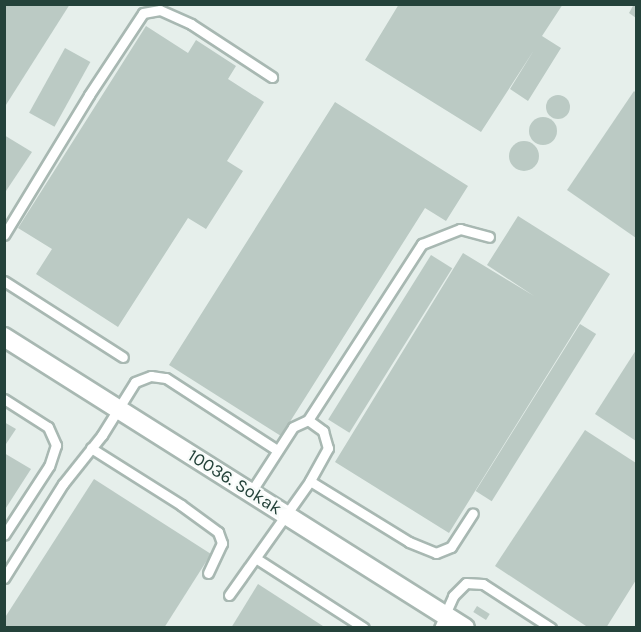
<!DOCTYPE html>
<html>
<head>
<meta charset="utf-8">
<style>
  body { margin:0 }
  #map { position:relative; width:641px; height:632px; overflow:hidden; background:#e6efeb; font-family:Karla,sans-serif }
  div>[style] { position:absolute }
  .building>* { inset:0; background:#bbcac4; transform-origin:0 0 }
  .round { border-radius:50% }
  .roads { filter:drop-shadow(2px 0 #a8b8b2) drop-shadow(-2px 0 #a8b8b2) drop-shadow(0 2px #a8b8b2) drop-shadow(0 -2px #a8b8b2) }
  .service>* { height:9px; margin:-4.5px; padding:0 4.5px; transform-origin:4.5px; border-radius:4.5px; background:#fff }
  .minor>* { height:18px; margin:-9px; padding:0 9px; transform-origin:9px; border-radius:9px; background:#fff }
  span { translate:-50% -50%; white-space:nowrap; text-align:center; line-height:1.15; -webkit-text-stroke:4.5px #f7fbf9; paint-order:stroke }
  .street-label { font-size:18px; color:#24423a }
  .frame { position:absolute; inset:0; border:6px solid #24423a; pointer-events:none }
</style>
</head>
<body>
<div id="map">
  <div class="building">
    <div style="clip-path:polygon(4px 4px,70px 4px,4px 108px)"></div>
    <div style="clip-path:polygon(399px 4px,563px 4px,542px 36px,561px 48px,528px 101px,510px 89px,534px 50px,481px 132px,365px 60px)"></div>
    <div style="clip-path:polygon(634px 4px,636px 4px,636px 18px,629px 13px)"></div>
    <div style="clip-path:polygon(146px 26px,188px 53px,196px 40px,236px 66px,228px 79px,264px 102px,227px 161px,243px 171px,206px 229px,188px 218px,118px 327px,36px 274px,52px 249px,18px 228px)"></div>
    <div style="left:65px;top:48px;width:29px;height:74px;rotate:29deg"></div>
    <div style="clip-path:polygon(634px 91px,636px 93px,636px 238px,567px 190px)"></div>
    <div class="round" style="left:546px;top:95px;width:24px;height:24px"></div>
    <div style="clip-path:polygon(335px 102px,468px 186px,446px 221px,425px 208px,281px 436px,169px 365px)"></div>
    <div class="round" style="left:529px;top:117px;width:28px;height:28px"></div>
    <div style="clip-path:polygon(4px 135px,32px 152px,4px 194px)"></div>
    <div class="round" style="left:509px;top:141px;width:30px;height:30px"></div>
    <div style="clip-path:polygon(518px 216px,610px 274px,449px 533px,335px 462px,463px 253px,534px 296px,487px 265px)"></div>
    <div style="left:431px;top:255px;width:25px;height:194px;rotate:32deg"></div>
    <div style="left:580px;top:324px;width:19px;height:197px;rotate:32deg"></div>
    <div style="clip-path:polygon(636px 350px,636px 441px,595px 414px)"></div>
    <div style="clip-path:polygon(4px 422px,16px 429px,4px 447px)"></div>
    <div style="clip-path:polygon(585px 430px,636px 463px,636px 580px,606px 628px,589px 628px,495px 566px)"></div>
    <div style="clip-path:polygon(4px 453px,31px 469px,4px 511px)"></div>
    <div style="clip-path:polygon(94px 479px,211px 554px,164px 628px,4px 628px,4px 619px)"></div>
    <div style="clip-path:polygon(258px 584px,326px 628px,231px 628px)"></div>
    <div style="left:477px;top:606px;width:15px;height:7px;rotate:32deg"></div>
  </div>
  <div class="roads">
    <div class="service">
      <div style="left:4px;top:235px;width:164px;rotate:-58.7deg"></div>
      <div style="left:89px;top:95px;width:98px;rotate:-56.6deg"></div>
      <div style="left:143px;top:13px;width:17px;rotate:-10deg"></div>
      <div style="left:160px;top:10px;width:34px;rotate:24deg"></div>
      <div style="left:191px;top:24px;width:97px;rotate:33.2deg"></div>
      <div style="left:4px;top:281px;width:141px;rotate:32.6deg"></div>
      <div style="left:4px;top:399px;width:52px;rotate:32.5deg"></div>
      <div style="left:48px;top:427px;width:20px;rotate:66deg"></div>
      <div style="left:56px;top:445px;width:22px;rotate:108deg"></div>
      <div style="left:49px;top:466px;width:82px;rotate:123.1deg"></div>
      <div style="left:308px;top:420px;width:210px;rotate:-57.1deg"></div>
      <div style="left:422px;top:244px;width:41px;rotate:-21.5deg"></div>
      <div style="left:460px;top:229px;width:30px;rotate:15deg"></div>
      <div style="left:91px;top:448px;width:107px;rotate:32.3deg"></div>
      <div style="left:181px;top:505px;width:46px;rotate:36.1deg"></div>
      <div style="left:218px;top:532px;width:12px;rotate:70deg"></div>
      <div style="left:222px;top:543px;width:33px;rotate:115deg"></div>
      <div style="left:251px;top:492px;width:77px;rotate:-57.1deg"></div>
      <div style="left:293px;top:427px;width:17px;rotate:-25deg"></div>
      <div style="left:308px;top:420px;width:19px;rotate:36deg"></div>
      <div style="left:323px;top:431px;width:18px;rotate:74deg"></div>
      <div style="left:328px;top:448px;width:38px;rotate:119deg"></div>
      <div style="left:257px;top:559px;width:127px;rotate:32.8deg"></div>
      <div style="left:4px;top:578px;width:111px;rotate:-57.9deg"></div>
      <div style="left:63px;top:484px;width:63px;rotate:-51.5deg"></div>
      <div style="left:102px;top:435px;width:62px;rotate:-58.1deg"></div>
      <div style="left:135px;top:382px;width:17px;rotate:-21deg"></div>
      <div style="left:151px;top:376px;width:15px;rotate:8deg"></div>
      <div style="left:166px;top:378px;width:132px;rotate:33deg"></div>
      <div style="left:229px;top:595px;width:140px;rotate:-54.6deg"></div>
      <div style="left:310px;top:481px;width:116px;rotate:31.6deg"></div>
      <div style="left:409px;top:542px;width:29px;rotate:22deg"></div>
      <div style="left:436px;top:553px;width:16px;rotate:-22deg"></div>
      <div style="left:451px;top:547px;width:40px;rotate:-57.1deg"></div>
      <div style="left:439px;top:628px;width:35px;rotate:-66deg"></div>
      <div style="left:453px;top:596px;width:18px;rotate:-45deg"></div>
      <div style="left:466px;top:583px;width:17px;rotate:3deg"></div>
      <div style="left:483px;top:584px;width:81px;rotate:32.9deg"></div>
    </div>
    <div class="minor">
      <div style="left:4px;top:337px;width:545px;rotate:32.26deg"></div>
    </div>
  </div>
  <div class="street-label">
    <span style="left:235px;top:482px;rotate:32deg">10036. Sokak</span>
  </div>
  <div class="frame"></div>
</div>
</body>
</html>
